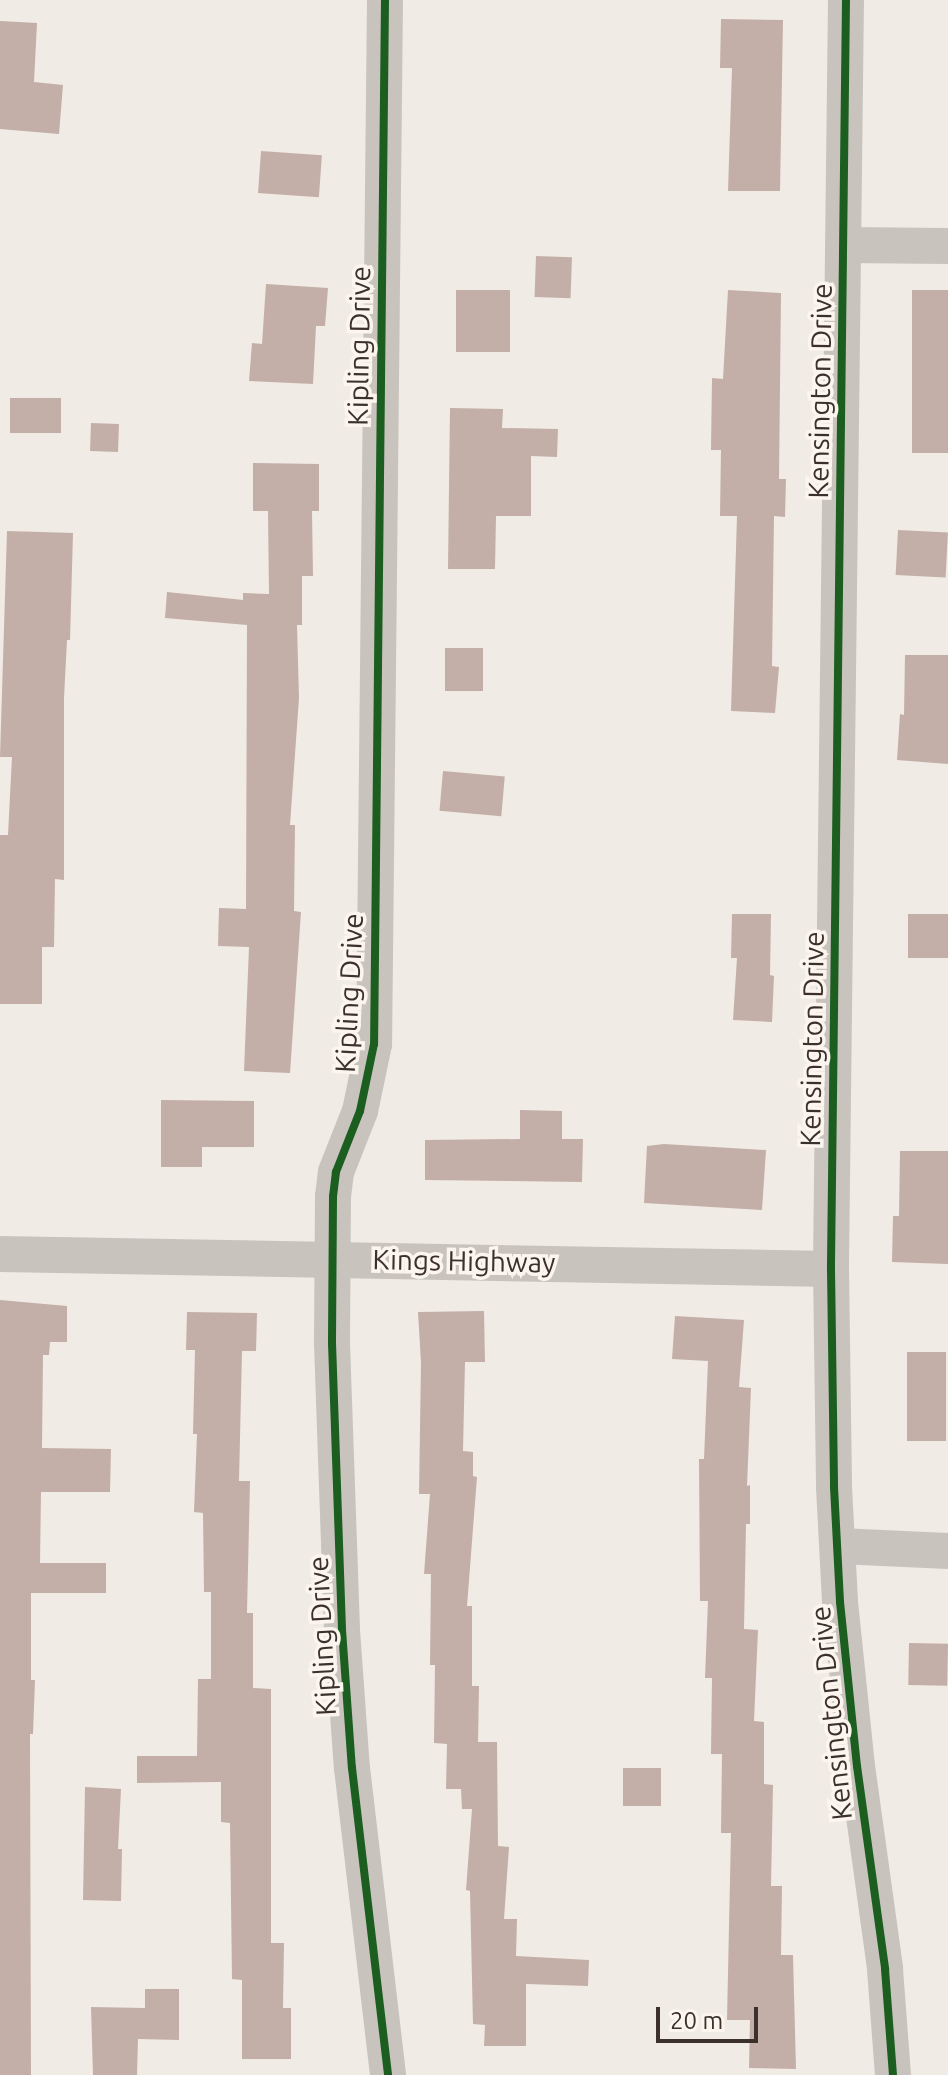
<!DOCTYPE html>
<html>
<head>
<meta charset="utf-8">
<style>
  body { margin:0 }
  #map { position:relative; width:948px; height:2075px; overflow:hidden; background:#f0ebe5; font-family:Ubuntu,sans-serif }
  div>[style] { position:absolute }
  .building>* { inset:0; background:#c3afa7; transform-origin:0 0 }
  .street>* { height:36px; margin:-18px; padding:0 18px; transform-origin:18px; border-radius:18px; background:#c9c3be }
  .cycleway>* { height:8px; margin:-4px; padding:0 4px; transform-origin:4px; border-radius:4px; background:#1b5e20 }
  span { translate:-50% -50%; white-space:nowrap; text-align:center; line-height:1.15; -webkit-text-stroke:7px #fbf5ee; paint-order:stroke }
  .street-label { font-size:28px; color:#3b302b }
  .scale { position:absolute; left:656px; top:2007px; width:102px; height:36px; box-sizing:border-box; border:4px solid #3b302b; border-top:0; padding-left:10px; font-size:24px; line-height:28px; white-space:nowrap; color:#3b302b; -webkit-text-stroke:6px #fbf5ee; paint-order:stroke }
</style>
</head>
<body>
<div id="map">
  <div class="building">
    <div style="clip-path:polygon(721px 19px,783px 20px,780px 191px,728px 191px,732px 68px,720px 68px)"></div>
    <div style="clip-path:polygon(0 21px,37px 23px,34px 82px,63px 85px,59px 134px,0 129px)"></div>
    <div style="left:261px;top:151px;width:61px;height:42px;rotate:4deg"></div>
    <div style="left:536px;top:256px;width:36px;height:41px;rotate:2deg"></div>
    <div style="clip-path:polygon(266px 284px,328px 288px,325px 326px,316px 326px,313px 384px,249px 381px,252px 343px,262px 344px)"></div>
    <div style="left:456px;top:290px;width:54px;height:62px"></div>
    <div style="clip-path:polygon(728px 290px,781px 293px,779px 479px,786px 479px,785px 517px,774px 516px,772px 666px,779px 667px,775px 713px,731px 711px,737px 516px,720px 516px,721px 450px,711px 450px,712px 378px,723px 379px)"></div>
    <div style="left:912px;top:290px;width:36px;height:163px"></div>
    <div style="left:10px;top:398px;width:51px;height:35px"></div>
    <div style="clip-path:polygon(450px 408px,503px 409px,502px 428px,558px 429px,557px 457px,531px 456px,531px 516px,496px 516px,495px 569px,448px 569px)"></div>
    <div style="left:91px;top:423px;width:28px;height:28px;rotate:2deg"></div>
    <div style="clip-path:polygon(253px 463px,319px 464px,319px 511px,312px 511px,313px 576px,302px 576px,302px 625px,297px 625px,299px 698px,290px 825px,295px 825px,294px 911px,301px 912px,290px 1073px,244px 1071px,249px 947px,218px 946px,219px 908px,246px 909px,247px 625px,165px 618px,167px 592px,243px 600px,243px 593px,269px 594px,268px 511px,253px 511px)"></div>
    <div style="left:898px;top:530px;width:50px;height:45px;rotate:3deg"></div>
    <div style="clip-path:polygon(7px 531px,73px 533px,70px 640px,67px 640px,64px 698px,64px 880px,55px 879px,54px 947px,42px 947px,42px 1004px,0 1004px,0 835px,8px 835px,12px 757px,0 757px)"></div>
    <div style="left:445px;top:648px;width:38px;height:43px"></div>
    <div style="clip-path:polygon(905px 655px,948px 655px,948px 764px,897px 760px,900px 714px,904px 715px)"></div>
    <div style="left:443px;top:771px;width:62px;height:40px;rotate:5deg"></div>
    <div style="clip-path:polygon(732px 914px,771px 914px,770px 975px,774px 976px,772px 1022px,733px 1020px,737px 958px,731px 958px)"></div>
    <div style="left:908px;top:914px;width:40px;height:44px"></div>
    <div style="clip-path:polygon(161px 1100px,254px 1101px,254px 1147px,202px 1147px,202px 1167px,161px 1167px)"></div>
    <div style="clip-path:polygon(520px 1110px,562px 1111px,562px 1139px,583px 1139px,582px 1182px,425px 1180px,425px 1140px,520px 1139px)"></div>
    <div style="clip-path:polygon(664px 1144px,766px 1150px,762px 1210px,644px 1203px,647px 1146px)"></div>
    <div style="clip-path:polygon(900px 1151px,948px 1151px,948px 1264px,892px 1262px,893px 1216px,899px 1216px)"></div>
    <div style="clip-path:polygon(0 1300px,67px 1306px,67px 1342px,50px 1342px,49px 1355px,43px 1355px,42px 1448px,111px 1449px,110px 1492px,41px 1492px,40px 1563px,106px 1563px,106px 1593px,31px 1593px,31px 1680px,35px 1680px,33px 1734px,30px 1734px,31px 2075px,0 2075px)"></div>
    <div style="clip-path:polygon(484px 1311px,485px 1362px,465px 1362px,463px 1451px,473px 1452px,473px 1476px,477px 1477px,467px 1606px,472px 1606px,472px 1686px,479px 1686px,478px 1742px,497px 1742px,498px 1846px,509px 1847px,504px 1919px,517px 1919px,516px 1956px,589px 1960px,588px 1986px,526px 1984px,526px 2046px,484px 2046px,485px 2025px,473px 2024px,470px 1891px,466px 1890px,472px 1809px,462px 1809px,461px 1789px,446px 1789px,447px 1744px,434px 1743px,435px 1665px,430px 1665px,431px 1574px,424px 1574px,430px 1494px,419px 1494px,421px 1363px,418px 1312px)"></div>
    <div style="clip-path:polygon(187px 1312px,257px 1313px,256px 1351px,242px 1351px,239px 1481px,250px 1481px,247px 1613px,253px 1613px,253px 1688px,271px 1689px,271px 1943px,284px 1943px,283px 2008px,291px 2008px,291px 2059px,242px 2059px,242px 1980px,232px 1979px,230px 1823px,221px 1822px,221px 1782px,137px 1783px,137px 1756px,197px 1756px,198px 1679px,211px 1679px,211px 1592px,204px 1592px,203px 1513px,194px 1512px,197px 1434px,193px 1434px,195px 1350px,186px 1350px)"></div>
    <div style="clip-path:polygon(675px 1316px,744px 1320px,739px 1387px,751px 1388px,747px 1486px,750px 1485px,750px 1524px,746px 1524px,744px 1629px,758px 1630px,754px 1721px,764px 1722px,764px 1784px,773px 1785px,771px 1886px,782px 1886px,781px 1955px,793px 1955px,796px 2069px,749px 2068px,750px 2020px,727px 2020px,731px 1833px,721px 1833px,722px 1754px,711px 1754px,712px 1678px,705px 1678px,708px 1601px,700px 1601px,699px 1459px,704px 1459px,708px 1361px,672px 1359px)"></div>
    <div style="left:907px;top:1352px;width:39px;height:89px"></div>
    <div style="left:909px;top:1643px;width:39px;height:42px;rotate:1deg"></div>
    <div style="left:623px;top:1768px;width:38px;height:38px"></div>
    <div style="clip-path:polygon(85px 1787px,121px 1789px,118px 1849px,122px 1849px,121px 1901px,83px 1900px)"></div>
    <div style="clip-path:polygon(145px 1989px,179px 1989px,179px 2040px,138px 2039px,137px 2075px,93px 2075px,91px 2007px,145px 2008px)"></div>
  </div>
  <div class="street">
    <div style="left:385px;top:0;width:1044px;rotate:90.6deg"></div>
    <div style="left:374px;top:1044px;width:68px;rotate:101.8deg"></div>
    <div style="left:360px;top:1111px;width:66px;rotate:111.5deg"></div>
    <div style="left:336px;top:1172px;width:25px;rotate:97deg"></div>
    <div style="left:333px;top:1197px;width:146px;rotate:90.4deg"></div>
    <div style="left:332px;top:1343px;width:287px;rotate:88deg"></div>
    <div style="left:342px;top:1630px;width:138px;rotate:85.9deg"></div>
    <div style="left:352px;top:1768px;width:309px;rotate:83.3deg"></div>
    <div style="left:846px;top:0;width:1269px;rotate:90.68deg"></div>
    <div style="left:831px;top:1269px;width:218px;rotate:89.2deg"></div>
    <div style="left:834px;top:1487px;width:115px;rotate:87deg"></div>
    <div style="left:840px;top:1602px;width:165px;rotate:84.1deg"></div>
    <div style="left:857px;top:1766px;width:205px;rotate:82.1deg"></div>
    <div style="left:885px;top:1969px;width:106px;rotate:85.7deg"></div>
    <div style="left:844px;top:245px;width:104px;rotate:0.6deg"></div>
    <div style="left:0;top:1254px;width:831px;rotate:1.03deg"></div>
    <div style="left:839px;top:1546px;width:109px;rotate:2.6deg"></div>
  </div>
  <div class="cycleway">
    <div style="left:385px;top:0;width:1044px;rotate:90.6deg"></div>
    <div style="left:374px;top:1044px;width:68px;rotate:101.8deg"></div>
    <div style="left:360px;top:1111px;width:66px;rotate:111.5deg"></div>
    <div style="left:336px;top:1172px;width:25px;rotate:97deg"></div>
    <div style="left:333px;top:1197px;width:146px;rotate:90.4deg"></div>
    <div style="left:332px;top:1343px;width:287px;rotate:88deg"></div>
    <div style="left:342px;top:1630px;width:138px;rotate:85.9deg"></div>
    <div style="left:352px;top:1768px;width:309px;rotate:83.3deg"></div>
    <div style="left:846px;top:0;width:1269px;rotate:90.68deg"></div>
    <div style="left:831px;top:1269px;width:218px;rotate:89.2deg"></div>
    <div style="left:834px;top:1487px;width:115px;rotate:87deg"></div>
    <div style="left:840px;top:1602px;width:165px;rotate:84.1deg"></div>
    <div style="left:857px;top:1766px;width:205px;rotate:82.1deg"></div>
    <div style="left:885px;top:1969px;width:106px;rotate:85.7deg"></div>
  </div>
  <div class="street-label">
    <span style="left:359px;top:346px;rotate:-89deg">Kipling Drive</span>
    <span style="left:820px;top:391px;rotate:-89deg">Kensington Drive</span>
    <span style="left:349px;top:993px;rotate:-87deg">Kipling Drive</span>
    <span style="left:812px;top:1039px;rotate:-89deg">Kensington Drive</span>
    <span style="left:464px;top:1261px;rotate:1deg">Kings Highway</span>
    <span style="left:322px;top:1636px;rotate:-93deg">Kipling Drive</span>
    <span style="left:831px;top:1713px;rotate:-96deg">Kensington Drive</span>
  </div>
  <div class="scale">20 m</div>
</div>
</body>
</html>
